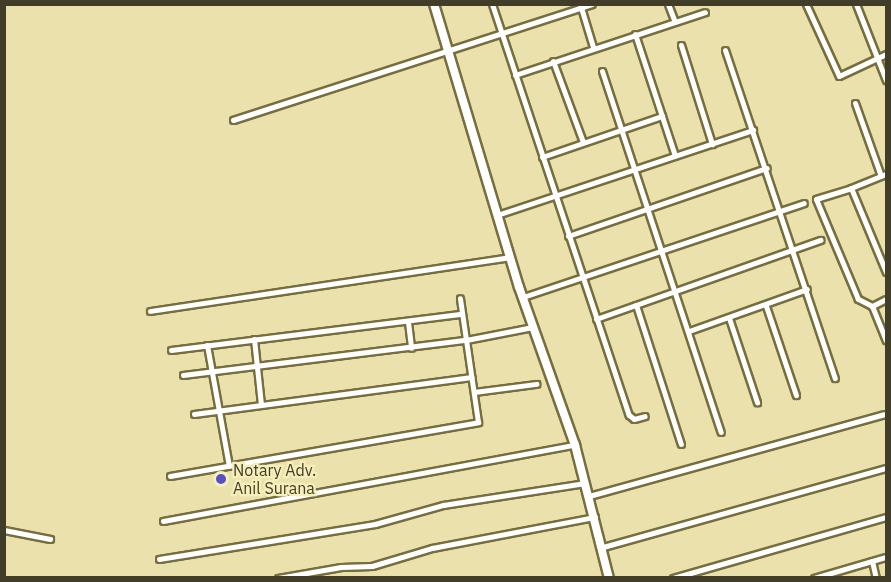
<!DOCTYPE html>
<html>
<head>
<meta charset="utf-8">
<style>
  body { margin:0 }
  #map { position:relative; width:891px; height:582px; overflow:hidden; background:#eae1ad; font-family:"IBM Plex Sans",sans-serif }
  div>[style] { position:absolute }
  .roads { filter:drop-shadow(2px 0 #766e3d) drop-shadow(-2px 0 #766e3d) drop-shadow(0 2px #766e3d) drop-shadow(0 -2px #766e3d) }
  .street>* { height:5px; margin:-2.5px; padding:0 2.5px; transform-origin:2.5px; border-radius:2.5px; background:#fff }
  .secondary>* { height:8px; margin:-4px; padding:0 4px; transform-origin:4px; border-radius:4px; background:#fff }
  .dots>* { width:16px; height:16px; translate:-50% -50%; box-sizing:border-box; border:3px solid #f7efb9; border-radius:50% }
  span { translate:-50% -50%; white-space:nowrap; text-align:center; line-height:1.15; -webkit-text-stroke:4.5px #f7efb9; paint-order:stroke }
  .poi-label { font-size:16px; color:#413d28 }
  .left { translate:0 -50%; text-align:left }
  .frame { position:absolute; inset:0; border:6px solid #413d28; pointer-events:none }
</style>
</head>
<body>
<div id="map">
  <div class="roads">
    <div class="street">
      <div style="left:492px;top:4px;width:433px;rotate:71.6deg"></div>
      <div style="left:629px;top:415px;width:6px;rotate:39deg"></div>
      <div style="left:634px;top:419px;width:11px;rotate:-15deg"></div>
      <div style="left:580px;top:4px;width:45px;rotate:73.2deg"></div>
      <div style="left:668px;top:4px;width:19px;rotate:69deg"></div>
      <div style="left:806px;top:4px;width:79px;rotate:65.4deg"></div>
      <div style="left:839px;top:76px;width:52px;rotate:-25.1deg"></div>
      <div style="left:856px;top:4px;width:82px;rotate:68.5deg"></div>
      <div style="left:635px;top:34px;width:128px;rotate:71.8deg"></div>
      <div style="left:681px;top:45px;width:104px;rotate:72.6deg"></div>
      <div style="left:725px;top:50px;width:346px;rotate:71.5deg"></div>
      <div style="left:553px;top:61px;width:86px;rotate:69.7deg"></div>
      <div style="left:602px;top:71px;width:380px;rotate:71.8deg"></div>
      <div style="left:515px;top:75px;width:200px;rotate:-18.3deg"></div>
      <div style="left:855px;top:103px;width:77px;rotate:70.4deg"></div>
      <div style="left:233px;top:120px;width:377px;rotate:-17.9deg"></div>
      <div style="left:542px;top:157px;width:127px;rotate:-18.9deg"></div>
      <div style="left:851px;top:188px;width:38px;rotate:-22deg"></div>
      <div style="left:497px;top:215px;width:270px;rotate:-18.4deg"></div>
      <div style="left:568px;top:236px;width:210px;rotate:-18.9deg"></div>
      <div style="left:523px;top:297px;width:296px;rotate:-18.5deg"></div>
      <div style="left:886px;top:299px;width:16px;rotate:153deg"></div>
      <div style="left:872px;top:306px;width:37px;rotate:68deg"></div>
      <div style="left:636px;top:305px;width:146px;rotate:72.1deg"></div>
      <div style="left:766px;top:306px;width:94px;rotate:71.4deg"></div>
      <div style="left:872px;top:306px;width:16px;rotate:-153deg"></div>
      <div style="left:858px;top:299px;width:108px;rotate:-112.8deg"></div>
      <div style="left:816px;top:199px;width:37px;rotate:-17deg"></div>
      <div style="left:851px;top:188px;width:91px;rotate:67.4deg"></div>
      <div style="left:150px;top:311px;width:364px;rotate:-8.5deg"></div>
      <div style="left:729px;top:318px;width:89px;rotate:71.6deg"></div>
      <div style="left:596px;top:319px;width:238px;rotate:-19.4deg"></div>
      <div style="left:408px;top:322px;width:26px;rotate:83deg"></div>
      <div style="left:689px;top:331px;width:125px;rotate:-19.6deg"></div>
      <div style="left:254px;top:339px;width:66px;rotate:83.9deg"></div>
      <div style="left:207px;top:345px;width:123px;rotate:79.7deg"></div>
      <div style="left:171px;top:350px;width:293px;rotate:-7.1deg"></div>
      <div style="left:183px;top:375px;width:285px;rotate:-7.1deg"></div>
      <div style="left:466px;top:340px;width:68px;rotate:-11deg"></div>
      <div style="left:474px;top:392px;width:63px;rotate:-7.4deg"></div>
      <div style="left:194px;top:414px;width:280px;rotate:-7.6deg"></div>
      <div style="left:170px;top:476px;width:313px;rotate:-9.9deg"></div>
      <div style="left:478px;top:422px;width:125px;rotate:-98.3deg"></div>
      <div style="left:589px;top:496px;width:306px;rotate:-15.5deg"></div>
      <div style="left:163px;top:521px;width:419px;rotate:-10.5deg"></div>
      <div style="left:4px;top:530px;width:47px;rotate:11.1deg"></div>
      <div style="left:603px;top:547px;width:294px;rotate:-15.6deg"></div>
      <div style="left:159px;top:559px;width:219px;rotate:-9.2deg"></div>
      <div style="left:375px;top:524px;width:71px;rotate:-15.6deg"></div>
      <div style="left:443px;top:505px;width:144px;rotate:-8.8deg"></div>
      <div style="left:872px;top:561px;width:17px;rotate:77deg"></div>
      <div style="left:278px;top:578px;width:64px;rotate:-9.9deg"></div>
      <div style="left:341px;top:567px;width:31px;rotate:-2deg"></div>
      <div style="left:372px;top:566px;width:63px;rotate:-16.7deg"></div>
      <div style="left:432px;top:548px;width:166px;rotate:-10.8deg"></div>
      <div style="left:673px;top:578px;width:222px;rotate:-16deg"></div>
      <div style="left:814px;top:578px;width:75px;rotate:-16.3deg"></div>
    </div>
    <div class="secondary">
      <div style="left:434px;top:4px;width:295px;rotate:73.3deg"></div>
      <div style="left:519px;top:287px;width:168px;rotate:70.5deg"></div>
      <div style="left:575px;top:445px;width:137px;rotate:75.7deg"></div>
    </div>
  </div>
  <div class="dots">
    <div style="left:221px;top:479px;background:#5650c7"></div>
  </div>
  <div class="poi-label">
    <span class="left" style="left:233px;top:479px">Notary Adv.<br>Anil Surana</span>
  </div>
  <div class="frame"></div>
</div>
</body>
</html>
